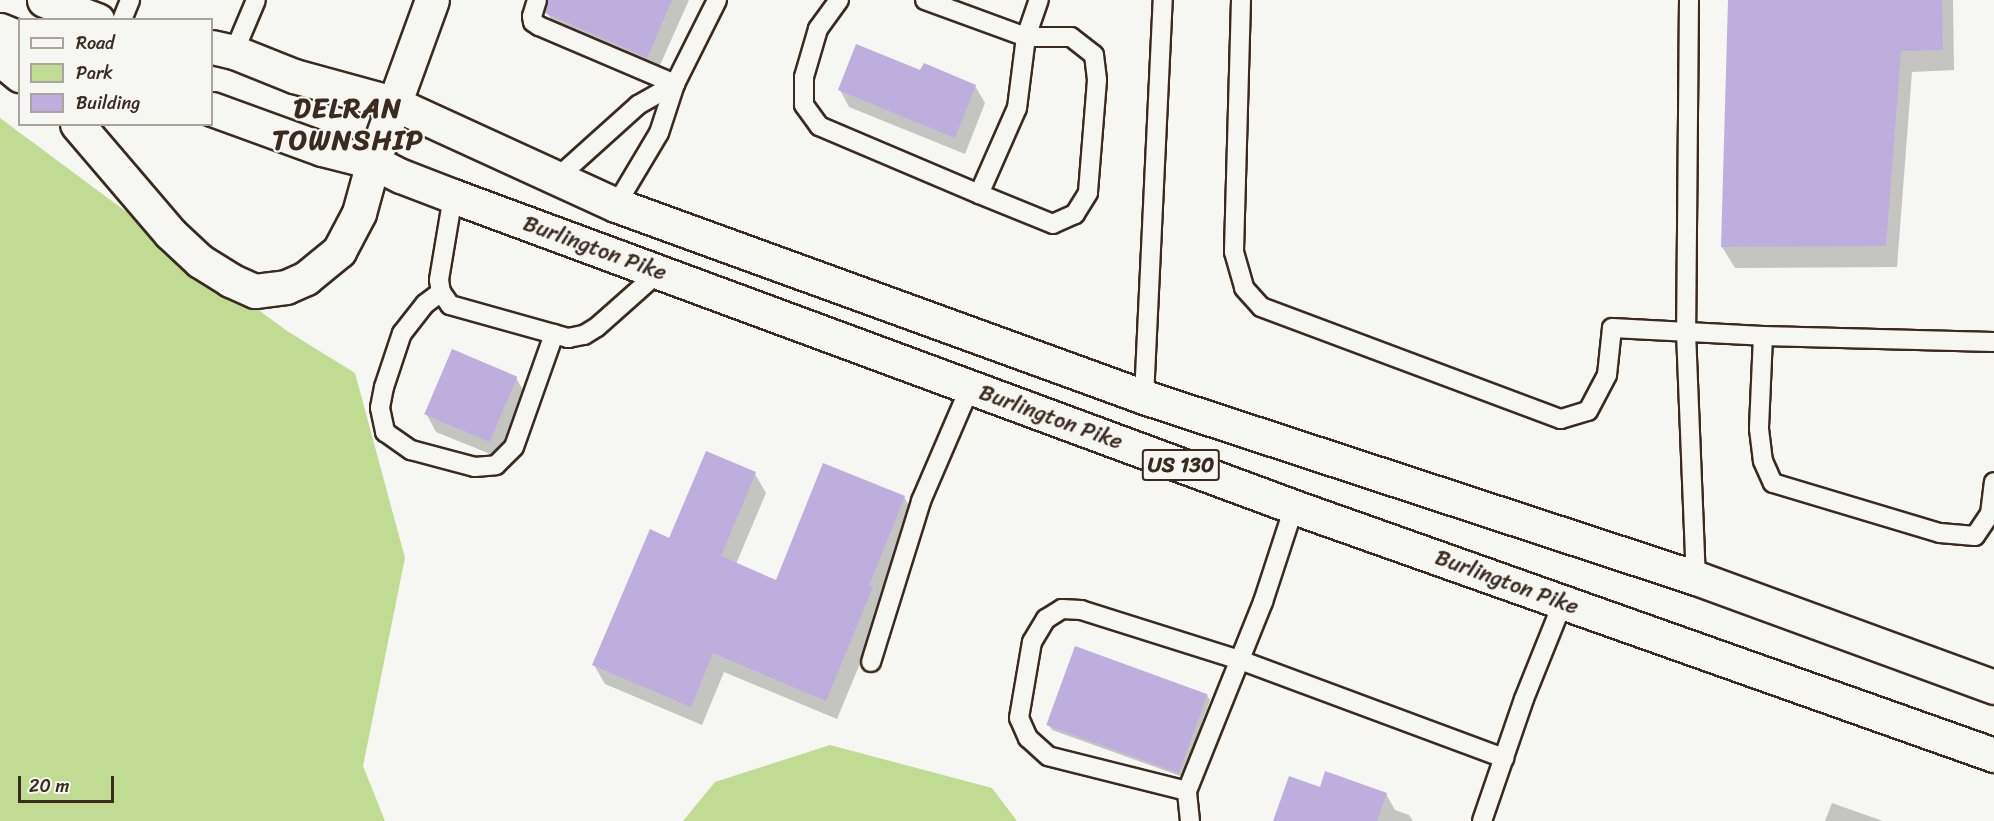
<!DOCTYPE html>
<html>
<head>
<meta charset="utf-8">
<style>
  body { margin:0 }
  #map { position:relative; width:1994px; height:821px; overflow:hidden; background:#f6f6f2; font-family:Sriracha,sans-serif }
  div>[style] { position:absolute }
  .green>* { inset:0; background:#c0dc93 }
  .shadow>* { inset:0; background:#0003 }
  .building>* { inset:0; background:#beaede; transform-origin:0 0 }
  .roads { filter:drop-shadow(2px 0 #3b2a1e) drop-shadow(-2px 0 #3b2a1e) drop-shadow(0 2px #3b2a1e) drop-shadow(0 -2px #3b2a1e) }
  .lane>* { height:18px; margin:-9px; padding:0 9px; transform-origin:9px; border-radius:9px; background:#f6f6f2 }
  .secondary>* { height:33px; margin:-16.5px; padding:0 16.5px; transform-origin:16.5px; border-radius:16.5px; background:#f6f6f2 }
  .highway>* { height:33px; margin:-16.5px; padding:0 16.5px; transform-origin:16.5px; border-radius:16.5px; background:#f6f6f2 }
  span { translate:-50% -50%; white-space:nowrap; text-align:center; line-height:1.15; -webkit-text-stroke:4.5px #f6f6f2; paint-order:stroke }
  .shield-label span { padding:2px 4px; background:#f6f6f2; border:2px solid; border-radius:4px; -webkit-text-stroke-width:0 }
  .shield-label { font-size:21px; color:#3b2a1e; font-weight:700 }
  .street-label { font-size:22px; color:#3b2a1e }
  .district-label { font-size:28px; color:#3b2a1e; font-weight:700; letter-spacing:1.5px }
  .legend { position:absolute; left:18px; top:18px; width:195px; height:108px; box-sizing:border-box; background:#f6f6f2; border:2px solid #aba49d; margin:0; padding:8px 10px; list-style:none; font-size:18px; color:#3b2a1e }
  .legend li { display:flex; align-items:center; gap:12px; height:30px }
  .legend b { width:30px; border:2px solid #aba49d }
  .scale { position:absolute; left:18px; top:776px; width:96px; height:27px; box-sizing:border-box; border:3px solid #3b2a1e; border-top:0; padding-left:8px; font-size:18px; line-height:21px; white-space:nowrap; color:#3b2a1e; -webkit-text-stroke:4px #f6f6f2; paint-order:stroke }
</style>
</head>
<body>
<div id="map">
  <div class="green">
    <div style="clip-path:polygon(0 118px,287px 331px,355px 373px,405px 558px,363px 766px,385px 821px,0 821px)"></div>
    <div style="clip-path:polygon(830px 745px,992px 788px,1017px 821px,683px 821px,715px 782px)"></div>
  </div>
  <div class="shadow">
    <div style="clip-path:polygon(554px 0,689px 0,656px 74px,558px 31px,548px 14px)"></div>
    <div style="clip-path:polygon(1729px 0,1953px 0,1954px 70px,1912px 72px,1897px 267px,1735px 268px,1722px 247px)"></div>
    <div style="clip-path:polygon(921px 72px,975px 86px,985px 103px,965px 154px,849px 107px,840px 90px)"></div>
    <div style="clip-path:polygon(516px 378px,526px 395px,500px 458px,436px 432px,427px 415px)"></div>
    <div style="clip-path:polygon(755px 474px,766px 493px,736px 564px,777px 582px,904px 497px,915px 516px,883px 608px,837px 719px,724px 672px,702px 725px,605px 684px,594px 665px,670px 540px)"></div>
    <div style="clip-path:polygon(1207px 695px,1210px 700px,1183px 777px,1052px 730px,1049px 725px)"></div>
    <div style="clip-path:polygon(1321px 789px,1386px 794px,1395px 810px,1409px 815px,1413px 821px,1274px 821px)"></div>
    <div style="clip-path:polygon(1832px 803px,1883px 821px,1825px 821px)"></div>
  </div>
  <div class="building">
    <div style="clip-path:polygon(548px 0,672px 0,647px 58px,545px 13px)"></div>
    <div style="clip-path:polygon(1728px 0,1942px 0,1943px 50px,1901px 51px,1886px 246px,1721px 247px)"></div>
    <div style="clip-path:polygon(856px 44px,920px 70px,924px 63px,976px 85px,955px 138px,838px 90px)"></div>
    <div style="left:452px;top:349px;width:71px;height:71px;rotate:23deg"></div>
    <div style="clip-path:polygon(706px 451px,756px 472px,721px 556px,776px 580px,823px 463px,905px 496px,869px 586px,873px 587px,826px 701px,713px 653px,691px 707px,592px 665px,650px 529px,669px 538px)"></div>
    <div style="left:1075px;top:646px;width:141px;height:84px;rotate:20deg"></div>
    <div style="clip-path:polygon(1325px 771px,1387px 793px,1377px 821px,1273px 821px,1289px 776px,1320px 787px)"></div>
  </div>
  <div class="roads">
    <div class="lane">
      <div style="left:537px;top:0;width:17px;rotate:107deg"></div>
      <div style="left:532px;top:16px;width:6px;rotate:81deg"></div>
      <div style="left:533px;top:22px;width:7px;rotate:34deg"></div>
      <div style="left:539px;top:26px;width:148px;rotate:23.1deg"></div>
      <div style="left:839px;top:0;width:36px;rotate:126deg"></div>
      <div style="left:818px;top:29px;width:50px;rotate:106.3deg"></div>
      <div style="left:804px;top:77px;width:28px;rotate:90deg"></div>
      <div style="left:804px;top:105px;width:26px;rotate:54deg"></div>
      <div style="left:819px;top:126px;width:174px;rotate:23deg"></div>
      <div style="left:979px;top:194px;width:94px;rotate:-66.2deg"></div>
      <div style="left:1017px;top:108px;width:72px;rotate:-82.8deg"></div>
      <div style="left:1026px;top:37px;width:39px;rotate:-71deg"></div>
      <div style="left:925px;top:0;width:108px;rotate:20.1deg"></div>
      <div style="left:1026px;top:37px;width:45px"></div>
      <div style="left:1071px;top:37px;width:29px;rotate:38deg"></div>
      <div style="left:1094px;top:55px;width:25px;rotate:83deg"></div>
      <div style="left:1097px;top:80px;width:113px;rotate:94.6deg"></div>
      <div style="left:1088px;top:193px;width:25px;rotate:122deg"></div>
      <div style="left:1075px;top:214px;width:24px;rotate:156deg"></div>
      <div style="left:1053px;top:224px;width:80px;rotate:-157.9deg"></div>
      <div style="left:1241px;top:0;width:252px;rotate:91.6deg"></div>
      <div style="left:1234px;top:252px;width:37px;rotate:74deg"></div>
      <div style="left:1244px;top:288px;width:25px;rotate:48deg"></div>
      <div style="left:1261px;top:307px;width:320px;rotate:20.5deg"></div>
      <div style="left:1561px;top:419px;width:28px;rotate:-17deg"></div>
      <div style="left:1588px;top:411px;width:41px;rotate:-62.2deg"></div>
      <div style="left:1607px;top:375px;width:47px;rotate:-83.9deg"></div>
      <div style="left:1612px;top:328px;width:151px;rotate:3deg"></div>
      <div style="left:1763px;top:336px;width:93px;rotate:92.5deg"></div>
      <div style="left:1759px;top:429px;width:32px;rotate:83deg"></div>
      <div style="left:1763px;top:461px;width:24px;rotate:66deg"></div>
      <div style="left:1773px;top:483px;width:174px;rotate:16.7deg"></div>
      <div style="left:1940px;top:533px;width:35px;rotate:5deg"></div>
      <div style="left:1975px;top:536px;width:27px;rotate:-56deg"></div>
      <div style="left:1990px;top:514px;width:32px;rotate:-83deg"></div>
      <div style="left:1689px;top:0;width:332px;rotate:90.5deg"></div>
      <div style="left:1686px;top:332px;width:246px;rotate:87.7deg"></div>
      <div style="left:122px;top:20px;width:22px;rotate:-68deg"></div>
      <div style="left:234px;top:52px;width:56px;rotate:-67.1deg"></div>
      <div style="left:557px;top:178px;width:109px;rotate:-42deg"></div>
      <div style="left:638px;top:105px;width:43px;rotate:-29.6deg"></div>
      <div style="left:453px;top:196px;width:85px;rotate:99.5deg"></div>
      <div style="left:439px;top:280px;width:12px;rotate:81deg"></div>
      <div style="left:441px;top:292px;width:16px;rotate:55deg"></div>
      <div style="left:450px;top:305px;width:123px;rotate:15.6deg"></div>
      <div style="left:568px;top:338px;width:16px;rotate:-11deg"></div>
      <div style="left:584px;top:335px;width:15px;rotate:-32deg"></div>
      <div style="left:597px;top:327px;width:83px;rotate:-41.6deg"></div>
      <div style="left:616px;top:205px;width:84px;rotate:-59.2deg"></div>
      <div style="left:659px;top:133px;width:52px;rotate:-71.9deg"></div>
      <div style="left:675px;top:84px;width:94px;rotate:-63.4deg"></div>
      <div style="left:441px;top:292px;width:20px;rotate:143deg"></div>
      <div style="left:425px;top:304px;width:37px;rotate:128deg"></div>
      <div style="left:402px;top:333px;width:57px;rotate:108.4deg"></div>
      <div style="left:384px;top:387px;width:21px;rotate:101deg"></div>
      <div style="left:380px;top:408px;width:25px;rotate:78deg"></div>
      <div style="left:385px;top:432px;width:32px;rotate:35deg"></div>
      <div style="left:411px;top:450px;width:66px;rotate:14.9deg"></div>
      <div style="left:475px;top:467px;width:21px;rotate:-5deg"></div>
      <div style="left:496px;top:465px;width:25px;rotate:-45deg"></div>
      <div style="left:514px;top:447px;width:120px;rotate:-70.5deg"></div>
      <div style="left:1763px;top:336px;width:231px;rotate:1.5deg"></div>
      <div style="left:1144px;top:397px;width:397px;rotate:-87.3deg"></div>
      <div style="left:871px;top:662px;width:169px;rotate:-72.7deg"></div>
      <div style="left:921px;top:501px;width:124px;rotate:-66.7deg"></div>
      <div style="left:1187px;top:791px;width:143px;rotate:-165.9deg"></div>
      <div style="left:1048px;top:756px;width:27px;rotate:-138deg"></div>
      <div style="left:1028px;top:738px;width:22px;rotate:-114deg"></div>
      <div style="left:1019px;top:718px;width:77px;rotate:-80.3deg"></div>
      <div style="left:1032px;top:642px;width:27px;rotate:-59deg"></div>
      <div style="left:1046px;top:619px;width:19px;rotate:-32deg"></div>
      <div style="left:1062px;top:609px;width:19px;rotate:3deg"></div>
      <div style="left:1081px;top:610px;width:167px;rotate:17.5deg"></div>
      <div style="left:1240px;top:660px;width:282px;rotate:20.4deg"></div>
      <div style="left:1190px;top:821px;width:30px;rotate:-96deg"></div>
      <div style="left:1187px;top:791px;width:204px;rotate:-68.1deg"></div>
      <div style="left:1263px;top:602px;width:100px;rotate:-71.9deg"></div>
      <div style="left:1482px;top:821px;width:129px;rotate:-71deg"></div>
      <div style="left:1524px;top:699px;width:105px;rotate:-68.1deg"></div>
    </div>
    <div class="secondary">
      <div style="left:373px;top:162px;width:172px;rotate:-70deg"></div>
    </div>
    <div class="highway">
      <div style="left:44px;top:0;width:57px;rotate:20.7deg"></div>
      <div style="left:0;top:30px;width:22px;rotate:22deg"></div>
      <div style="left:212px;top:47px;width:23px;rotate:13deg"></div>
      <div style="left:234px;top:52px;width:65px;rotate:21.8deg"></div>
      <div style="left:294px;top:76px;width:103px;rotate:15.3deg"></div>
      <div style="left:393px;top:103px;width:245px;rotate:24.6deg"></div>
      <div style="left:616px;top:205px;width:562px;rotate:19.98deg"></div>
      <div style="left:1144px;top:397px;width:581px;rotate:18.15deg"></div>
      <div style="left:1696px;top:578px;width:317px;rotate:20.1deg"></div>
      <div style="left:0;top:59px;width:26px;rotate:39deg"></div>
      <div style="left:212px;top:109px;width:117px;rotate:20deg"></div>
      <div style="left:322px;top:149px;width:53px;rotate:14.3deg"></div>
      <div style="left:373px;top:162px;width:31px;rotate:27deg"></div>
      <div style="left:401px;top:176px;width:56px;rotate:21deg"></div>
      <div style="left:453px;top:196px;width:897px;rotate:20.29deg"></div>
      <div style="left:1294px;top:507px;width:743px;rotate:19.51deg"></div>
      <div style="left:77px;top:124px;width:143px;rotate:49.5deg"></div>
      <div style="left:170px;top:233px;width:41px;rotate:43deg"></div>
      <div style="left:200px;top:261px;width:36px;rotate:32deg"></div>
      <div style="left:230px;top:280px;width:27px;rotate:24deg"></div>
      <div style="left:255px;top:291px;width:31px;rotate:-7deg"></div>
      <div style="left:286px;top:287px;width:22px;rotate:-24deg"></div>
      <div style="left:306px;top:278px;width:43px;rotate:-39.3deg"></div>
      <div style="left:339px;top:251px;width:43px;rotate:-62.2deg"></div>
      <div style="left:359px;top:213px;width:53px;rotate:-74.6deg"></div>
    </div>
  </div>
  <div class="shield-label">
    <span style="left:1181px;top:465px">US 130</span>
  </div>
  <div class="street-label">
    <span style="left:595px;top:248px;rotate:20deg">Burlington Pike</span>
    <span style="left:1051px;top:417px;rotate:20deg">Burlington Pike</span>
    <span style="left:1507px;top:582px;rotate:20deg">Burlington Pike</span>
  </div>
  <div class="district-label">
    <span style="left:348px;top:124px">DELRAN<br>TOWNSHIP</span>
  </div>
  <ul class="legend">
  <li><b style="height:8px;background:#f6f6f2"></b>Road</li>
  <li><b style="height:16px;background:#c0dc93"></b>Park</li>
  <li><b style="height:16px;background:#beaede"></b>Building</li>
  </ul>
  <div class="scale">20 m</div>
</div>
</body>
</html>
